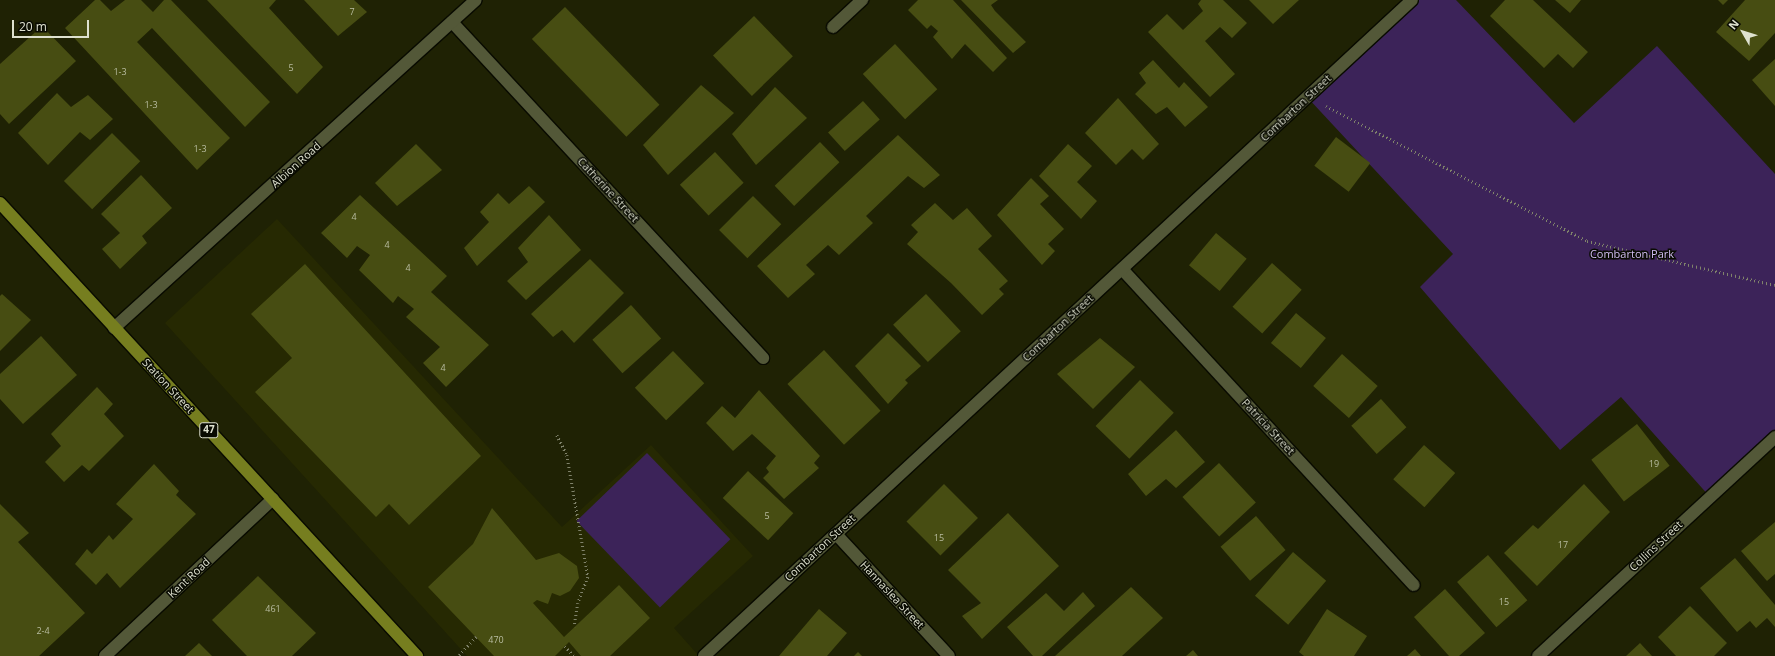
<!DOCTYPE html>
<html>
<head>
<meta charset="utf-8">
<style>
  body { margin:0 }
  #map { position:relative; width:1775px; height:656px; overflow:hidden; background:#1f2204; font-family:"Open Sans",sans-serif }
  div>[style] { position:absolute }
  .built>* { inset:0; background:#262902 }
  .green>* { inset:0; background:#3c2359; transform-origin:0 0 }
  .building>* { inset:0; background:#474d12; transform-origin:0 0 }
  .path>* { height:2.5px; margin-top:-1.25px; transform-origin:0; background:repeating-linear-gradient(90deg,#80836b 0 1px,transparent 0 4px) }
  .roads { filter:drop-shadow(1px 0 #090b00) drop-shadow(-1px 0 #090b00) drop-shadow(0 1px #090b00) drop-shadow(0 -1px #090b00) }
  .minor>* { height:12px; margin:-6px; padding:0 6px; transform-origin:6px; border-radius:6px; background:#535838 }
  .tertiary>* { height:12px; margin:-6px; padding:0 6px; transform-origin:6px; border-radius:6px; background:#535838 }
  .primary>* { height:12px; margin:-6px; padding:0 6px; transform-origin:6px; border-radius:6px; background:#767e1f }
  span { translate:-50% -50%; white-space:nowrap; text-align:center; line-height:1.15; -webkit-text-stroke:3px #090b02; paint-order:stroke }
  .number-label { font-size:9px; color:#b8bca0 }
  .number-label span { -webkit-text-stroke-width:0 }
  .shield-label span { padding:1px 3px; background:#090b02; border:1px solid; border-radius:3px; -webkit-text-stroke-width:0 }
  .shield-label { font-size:10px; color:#dee1cf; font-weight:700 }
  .street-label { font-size:11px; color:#dee1cf }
  .park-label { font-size:11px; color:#d1bcf2 }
  .north { position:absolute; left:1723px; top:12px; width:40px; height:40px; -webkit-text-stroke:3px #090b02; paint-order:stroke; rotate:309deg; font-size:11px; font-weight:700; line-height:16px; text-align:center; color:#dee1cf }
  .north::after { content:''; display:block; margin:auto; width:14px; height:18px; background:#dee1cf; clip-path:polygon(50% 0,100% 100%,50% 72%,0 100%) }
  .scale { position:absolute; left:12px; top:20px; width:77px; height:18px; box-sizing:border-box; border:2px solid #dee1cf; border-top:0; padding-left:5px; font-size:12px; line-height:14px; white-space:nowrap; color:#dee1cf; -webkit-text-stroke:3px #090b02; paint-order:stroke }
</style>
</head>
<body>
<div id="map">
  <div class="built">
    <div style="clip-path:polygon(277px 219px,562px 527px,651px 445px,753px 556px,674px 628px,699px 656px,467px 656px,165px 323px)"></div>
  </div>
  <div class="green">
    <div style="clip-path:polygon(1412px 0,1456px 0,1574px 123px,1657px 46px,1775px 174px,1775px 437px,1710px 497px,1621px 397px,1560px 450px,1420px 287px,1453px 254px,1307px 97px)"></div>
    <div style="left:647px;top:453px;width:120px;height:98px;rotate:46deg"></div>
  </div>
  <div class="building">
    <div style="clip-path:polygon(95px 0,100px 0,111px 11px,125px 0,141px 0,153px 12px,164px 0,171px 0,270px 102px,245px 127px,152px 28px,137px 42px,230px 138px,197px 170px,65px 28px)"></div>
    <div style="clip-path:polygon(207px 0,276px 0,269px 8px,323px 67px,297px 94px)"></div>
    <div style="clip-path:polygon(304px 0,354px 0,367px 12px,338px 36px)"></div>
    <div style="clip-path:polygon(918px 0,953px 0,1007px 58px,993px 72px,965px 44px,952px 59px,933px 37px,938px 31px,931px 25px,927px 29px,908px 10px)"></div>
    <div style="clip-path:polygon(961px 0,998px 0,991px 5px,995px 11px,1026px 42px,1013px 53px)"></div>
    <div style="clip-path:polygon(1201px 0,1223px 0,1247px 23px,1232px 38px,1220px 27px,1205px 41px,1235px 74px,1210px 97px,1148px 32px,1167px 14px,1183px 30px,1203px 11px,1198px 4px)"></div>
    <div style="clip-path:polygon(1249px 0,1299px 0,1273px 24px)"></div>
    <div style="clip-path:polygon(1505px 0,1533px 0,1588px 52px,1573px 68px,1558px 54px,1544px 68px,1490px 16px)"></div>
    <div style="clip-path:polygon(1555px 0,1581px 0,1570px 13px)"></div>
    <div style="clip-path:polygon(1718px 0,1728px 0,1723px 5px)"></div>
    <div style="clip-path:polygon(1745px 0,1775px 0,1775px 33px,1749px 61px,1716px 32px)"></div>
    <div style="left:565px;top:7px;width:136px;height:46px;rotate:46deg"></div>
    <div style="left:754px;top:16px;width:56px;height:57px;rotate:46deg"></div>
    <div style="clip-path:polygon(42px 26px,76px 61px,9px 124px,0 114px,0 64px)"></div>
    <div style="left:895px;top:44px;width:62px;height:44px;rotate:47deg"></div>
    <div style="clip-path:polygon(1775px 59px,1775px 106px,1752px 80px)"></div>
    <div style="clip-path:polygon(1153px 60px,1179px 88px,1184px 82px,1208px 107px,1185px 127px,1167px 107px,1156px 114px,1135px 94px,1146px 83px,1139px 73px)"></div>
    <div style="clip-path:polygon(701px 85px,734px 113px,668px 175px,643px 145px)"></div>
    <div style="clip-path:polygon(775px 87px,807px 118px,756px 165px,732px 134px)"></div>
    <div style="clip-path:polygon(57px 93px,71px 107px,88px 95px,113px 119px,90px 140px,80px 132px,48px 165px,18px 133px)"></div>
    <div style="clip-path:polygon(1118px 98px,1159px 144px,1143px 160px,1132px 149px,1116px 165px,1085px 133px)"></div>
    <div style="left:863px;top:101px;width:25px;height:47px;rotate:48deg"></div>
    <div style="left:112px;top:133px;width:40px;height:68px;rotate:45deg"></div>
    <div style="clip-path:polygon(898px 135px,940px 175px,924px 188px,908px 176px,866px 216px,873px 223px,839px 255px,828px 245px,806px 265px,815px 274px,788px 298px,757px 266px)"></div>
    <div style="left:1336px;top:137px;width:43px;height:36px;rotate:37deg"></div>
    <div style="left:820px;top:142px;width:28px;height:63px;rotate:46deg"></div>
    <div style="clip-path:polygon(416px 144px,442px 170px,397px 206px,375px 183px)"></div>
    <div style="clip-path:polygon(1068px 144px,1092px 166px,1077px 182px,1097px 201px,1081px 219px,1039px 176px)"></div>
    <div style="left:715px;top:152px;width:42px;height:48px;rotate:47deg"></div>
    <div style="clip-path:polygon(141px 175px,172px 208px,142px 236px,147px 243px,120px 269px,102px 249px,120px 233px,101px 214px)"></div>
    <div style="clip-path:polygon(1031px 178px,1049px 196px,1040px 204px,1064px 229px,1048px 244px,1055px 251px,1042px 265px,997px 215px)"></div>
    <div style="clip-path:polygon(529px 186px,545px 202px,477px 266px,464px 248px,489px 222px,480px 212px,498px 193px,509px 204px)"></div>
    <div style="clip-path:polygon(360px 195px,447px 276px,431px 292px,489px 345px,446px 387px,423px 363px,440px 347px,406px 317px,414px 309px,398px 296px,393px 303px,359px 270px,370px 255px,357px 246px,347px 258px,321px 233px)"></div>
    <div style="left:753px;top:196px;width:40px;height:48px;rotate:45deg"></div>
    <div style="clip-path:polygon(935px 203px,953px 220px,967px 208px,992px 236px,978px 249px,1008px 281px,999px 289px,1004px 294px,982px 315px,951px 283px,907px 244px,918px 232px,911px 225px)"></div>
    <div style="clip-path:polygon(549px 215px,581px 250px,526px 300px,507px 281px,528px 262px,518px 248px)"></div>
    <div style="left:1216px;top:233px;width:40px;height:42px;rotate:40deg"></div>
    <div style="clip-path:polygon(590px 259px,624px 293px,574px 343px,562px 330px,553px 337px,531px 314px)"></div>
    <div style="left:1272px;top:263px;width:40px;height:59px;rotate:42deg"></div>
    <div style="clip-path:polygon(305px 264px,481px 456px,409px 525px,389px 504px,376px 517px,255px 392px,292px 358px,251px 314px)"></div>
    <div style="clip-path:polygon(2px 294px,31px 320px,0 351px,0 296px)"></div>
    <div style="left:926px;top:294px;width:51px;height:45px;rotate:47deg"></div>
    <div style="left:631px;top:305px;width:45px;height:52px;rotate:48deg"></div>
    <div style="left:1296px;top:313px;width:39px;height:39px;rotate:40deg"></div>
    <div style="clip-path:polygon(888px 333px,921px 366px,905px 380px,908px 383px,888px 404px,855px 366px)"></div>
    <div style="clip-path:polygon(41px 336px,77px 375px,23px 424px,0 399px,0 374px)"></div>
    <div style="clip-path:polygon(1100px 338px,1135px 367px,1093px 409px,1057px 374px)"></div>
    <div style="left:824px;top:350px;width:83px;height:50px;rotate:47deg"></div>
    <div style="left:673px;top:351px;width:45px;height:53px;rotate:46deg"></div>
    <div style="left:1342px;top:354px;width:48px;height:43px;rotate:42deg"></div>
    <div style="left:1140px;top:380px;width:47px;height:64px;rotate:44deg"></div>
    <div style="clip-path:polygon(97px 387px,113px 404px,104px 414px,124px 436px,89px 471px,82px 465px,64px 482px,45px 462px,61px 446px,51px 434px)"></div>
    <div style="clip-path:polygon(759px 390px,820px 456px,814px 463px,819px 468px,784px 499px,763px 478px,769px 472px,766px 468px,776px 456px,752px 434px,733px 451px,706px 423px,722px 406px,735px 418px)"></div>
    <div style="left:1381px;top:399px;width:38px;height:40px;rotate:48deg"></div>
    <div style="left:1637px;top:424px;width:53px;height:58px;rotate:52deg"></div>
    <div style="clip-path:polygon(1176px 430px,1205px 462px,1176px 488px,1166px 479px,1146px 496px,1128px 474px)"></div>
    <div style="left:1424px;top:445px;width:42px;height:46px;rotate:42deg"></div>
    <div style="left:1219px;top:463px;width:54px;height:50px;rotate:47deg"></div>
    <div style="clip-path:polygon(154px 464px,179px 491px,176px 495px,196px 514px,120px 588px,107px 573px,96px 585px,75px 564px,87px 549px,92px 554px,109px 535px,113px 540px,133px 519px,116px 504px)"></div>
    <div style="left:748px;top:471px;width:62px;height:37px;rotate:43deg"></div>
    <div style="left:944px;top:484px;width:48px;height:53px;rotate:45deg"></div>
    <div style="clip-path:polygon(1584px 484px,1610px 512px,1537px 586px,1504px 553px,1533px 525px,1538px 529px)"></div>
    <div style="clip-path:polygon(0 504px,29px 533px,18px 542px,85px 613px,39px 656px,0 656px)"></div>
    <div style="clip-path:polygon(492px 508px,536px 560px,559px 553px,577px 566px,579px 578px,570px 591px,560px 596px,552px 593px,548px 604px,537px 600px,533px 603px,564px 637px,619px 585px,650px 618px,610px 656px,581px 656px,569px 642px,555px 656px,494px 656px,428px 587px,473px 544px)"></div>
    <div style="clip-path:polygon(1008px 513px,1059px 566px,982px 639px,962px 616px,981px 603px,948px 570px)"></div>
    <div style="left:1256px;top:516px;width:45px;height:47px;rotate:49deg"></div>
    <div style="clip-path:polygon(1775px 522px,1775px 574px,1767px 581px,1741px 551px)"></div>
    <div style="left:1293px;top:552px;width:44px;height:58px;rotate:41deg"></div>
    <div style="left:1488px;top:555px;width:60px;height:41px;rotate:49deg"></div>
    <div style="clip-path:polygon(1735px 558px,1775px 605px,1775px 627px,1767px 618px,1756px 628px,1750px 621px,1737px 632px,1700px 588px)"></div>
    <div style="clip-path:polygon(258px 576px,316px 633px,292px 656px,247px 656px,212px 620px)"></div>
    <div style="clip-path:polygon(1131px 587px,1163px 618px,1122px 656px,1055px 656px)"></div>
    <div style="clip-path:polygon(1445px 589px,1485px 633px,1459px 656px,1449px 656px,1414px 617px)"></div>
    <div style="clip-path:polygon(1083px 592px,1095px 606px,1042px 656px,1033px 656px,1007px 627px,1046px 593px,1064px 611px)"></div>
    <div style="clip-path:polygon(1690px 606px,1727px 643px,1714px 656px,1676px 656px,1658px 637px)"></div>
    <div style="clip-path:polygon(819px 609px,847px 633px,827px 656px,779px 656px)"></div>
    <div style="clip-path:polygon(1327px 609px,1367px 636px,1354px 656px,1304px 656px,1299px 652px)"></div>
    <div style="clip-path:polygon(199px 643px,212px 656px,185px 656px)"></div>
    <div style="clip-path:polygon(1640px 643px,1652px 656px,1626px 656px)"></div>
    <div style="clip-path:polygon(1415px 649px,1421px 656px,1407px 656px)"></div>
    <div style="clip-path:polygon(1193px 650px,1198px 656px,1186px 656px)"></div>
    <div style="clip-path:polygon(858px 652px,862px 656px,854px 656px)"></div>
  </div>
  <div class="path">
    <div style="left:1326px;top:106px;width:294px;rotate:27.3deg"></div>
    <div style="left:1587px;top:241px;width:193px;rotate:13.2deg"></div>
    <div style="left:557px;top:435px;width:22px;rotate:63deg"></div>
    <div style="left:567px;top:455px;width:124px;rotate:80.2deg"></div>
    <div style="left:588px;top:577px;width:28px;rotate:111deg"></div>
    <div style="left:578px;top:603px;width:24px;rotate:99deg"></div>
    <div style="left:565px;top:646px;width:13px;rotate:48deg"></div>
    <div style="left:459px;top:655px;width:25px;rotate:-47deg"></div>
  </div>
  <div class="roads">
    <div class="minor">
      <div style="left:452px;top:22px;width:458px;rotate:47.2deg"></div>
      <div style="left:833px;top:27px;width:40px;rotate:-43deg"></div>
      <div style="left:1122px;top:269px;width:430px;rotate:47.3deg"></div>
      <div style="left:836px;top:534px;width:166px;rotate:47.2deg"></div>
      <div style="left:105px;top:656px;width:230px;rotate:-43.1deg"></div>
      <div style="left:704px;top:656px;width:965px;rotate:-42.82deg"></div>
      <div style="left:1538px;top:656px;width:323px;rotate:-42.7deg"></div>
    </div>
    <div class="tertiary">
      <div style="left:114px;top:328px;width:488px;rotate:-42.2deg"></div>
    </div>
    <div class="primary">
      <div style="left:0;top:203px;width:616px;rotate:47.37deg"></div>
    </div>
  </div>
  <div class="number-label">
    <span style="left:352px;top:12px">7</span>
    <span style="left:291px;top:68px">5</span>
    <span style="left:120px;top:72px">1-3</span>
    <span style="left:151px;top:105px">1-3</span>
    <span style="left:200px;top:149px">1-3</span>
    <span style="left:354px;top:217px">4</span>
    <span style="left:387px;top:245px">4</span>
    <span style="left:408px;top:268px">4</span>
    <span style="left:443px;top:368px">4</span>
    <span style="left:1654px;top:464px">19</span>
    <span style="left:767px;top:516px">5</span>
    <span style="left:939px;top:538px">15</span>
    <span style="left:1563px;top:545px">17</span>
    <span style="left:1504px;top:602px">15</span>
    <span style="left:273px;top:609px">461</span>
    <span style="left:43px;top:631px">2-4</span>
    <span style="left:496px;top:640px">470</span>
  </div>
  <div class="shield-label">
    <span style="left:209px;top:430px">47</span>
  </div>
  <div class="street-label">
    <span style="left:1296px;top:108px;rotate:-43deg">Combarton Street</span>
    <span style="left:296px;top:165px;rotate:-42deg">Albion Road</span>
    <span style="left:608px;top:190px;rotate:47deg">Catherine Street</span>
    <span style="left:1058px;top:328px;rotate:-43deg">Combarton Street</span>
    <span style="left:168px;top:386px;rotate:47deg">Station Street</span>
    <span style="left:1268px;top:427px;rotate:47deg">Patricia Street</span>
    <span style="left:1656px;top:546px;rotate:-43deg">Collins Street</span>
    <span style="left:820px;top:548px;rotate:-43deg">Combarton Street</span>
    <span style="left:189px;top:578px;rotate:-43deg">Kent Road</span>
    <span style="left:892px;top:595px;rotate:47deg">Hannaslea Street</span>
  </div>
  <div class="park-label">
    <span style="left:1632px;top:254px">Combarton Park</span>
  </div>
  <div class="north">N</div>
  <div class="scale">20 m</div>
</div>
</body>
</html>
